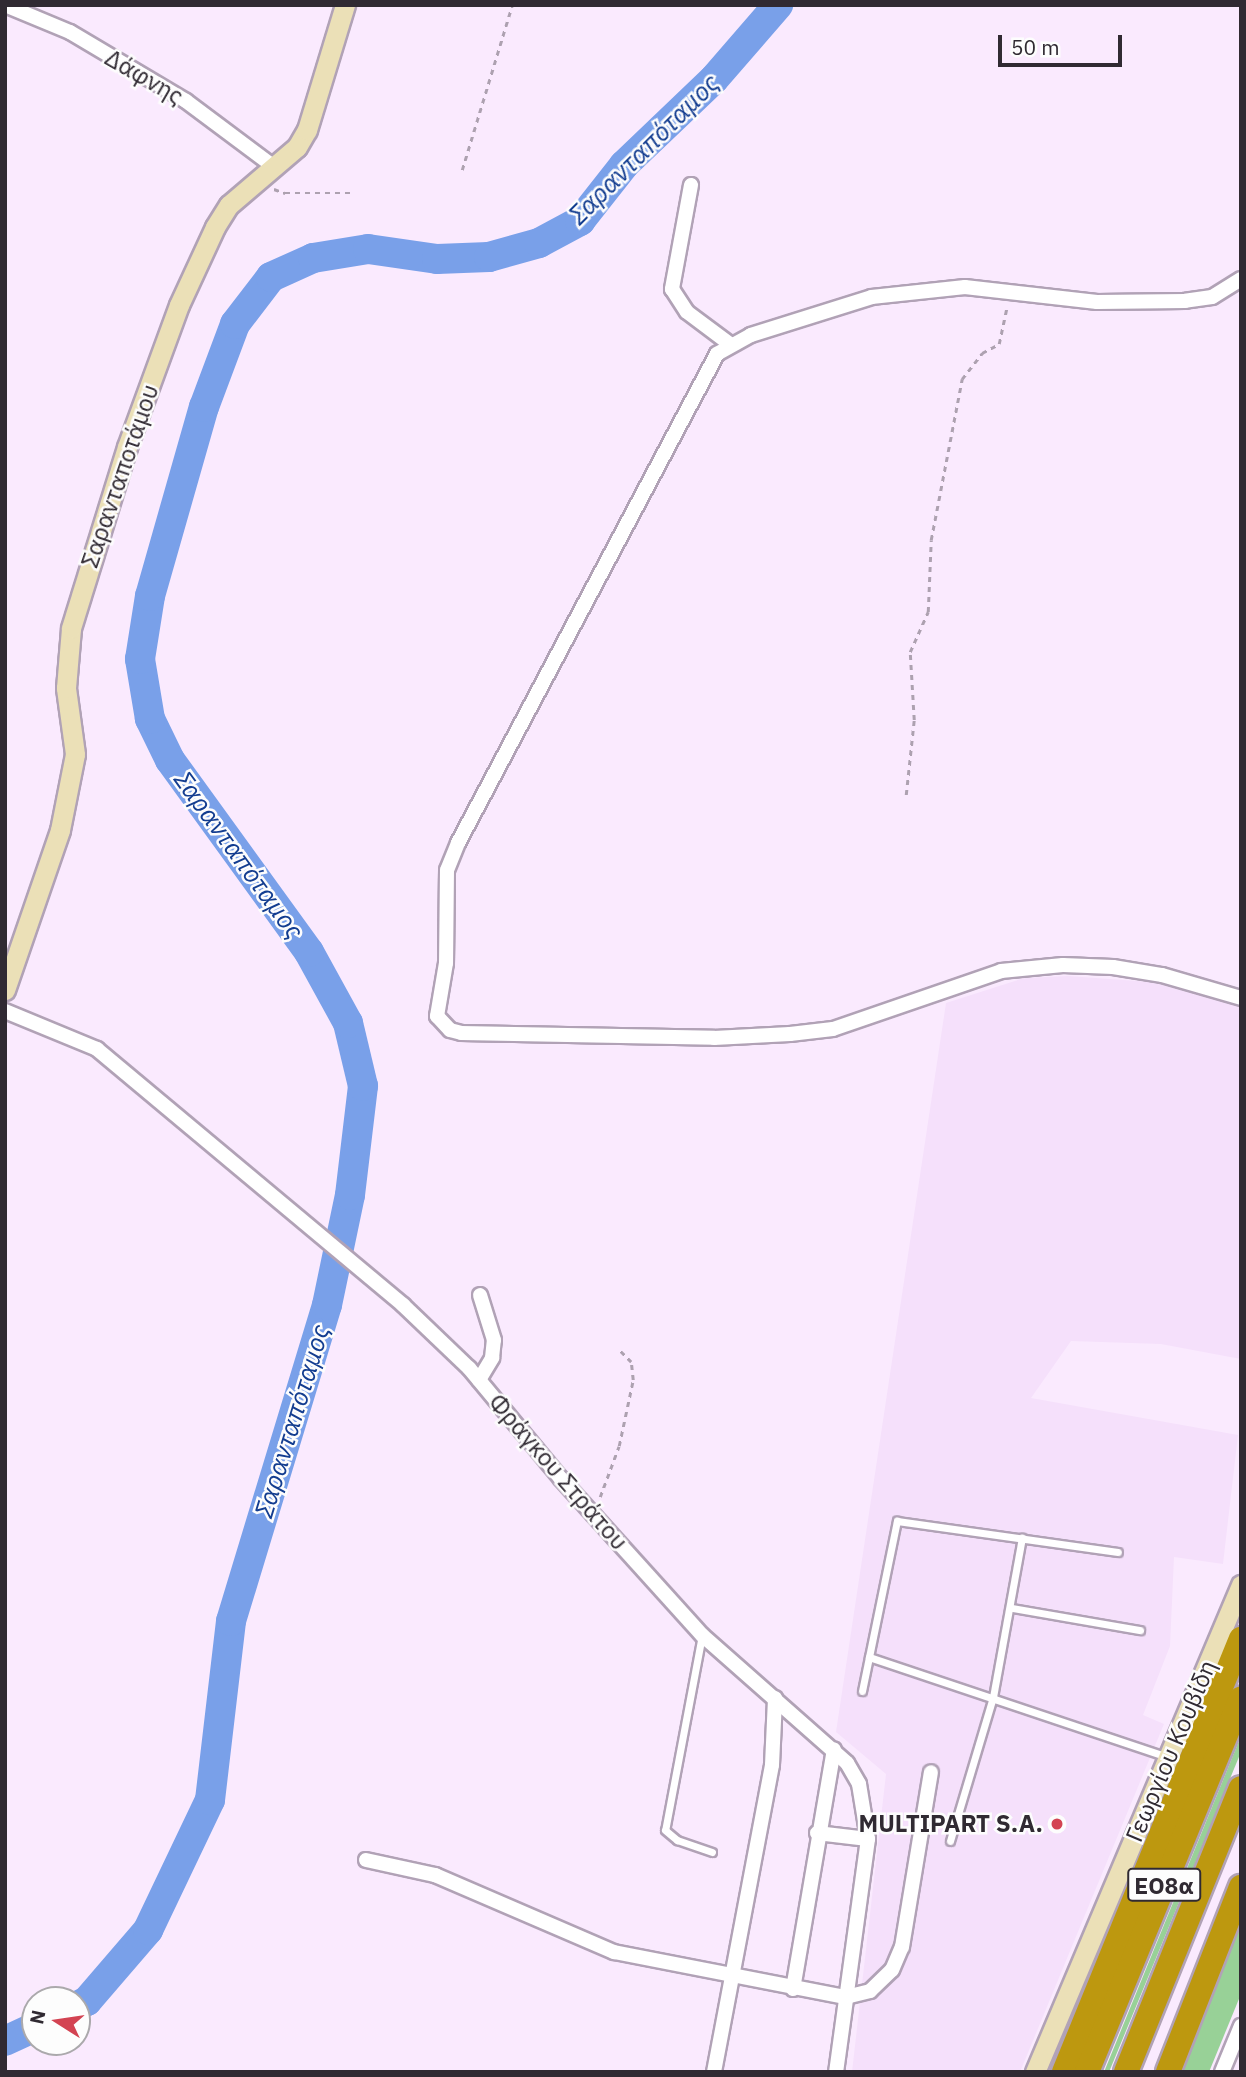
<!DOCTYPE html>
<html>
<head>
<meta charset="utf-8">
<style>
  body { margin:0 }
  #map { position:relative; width:1246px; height:2077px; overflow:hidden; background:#faeafe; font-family:"IBM Plex Sans",sans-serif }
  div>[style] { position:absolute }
  .built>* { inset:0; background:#f5e0fb }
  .green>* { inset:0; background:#98d197 }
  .river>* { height:30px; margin:-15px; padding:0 15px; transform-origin:15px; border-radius:15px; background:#79a0e9 }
  .path>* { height:2.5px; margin-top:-1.25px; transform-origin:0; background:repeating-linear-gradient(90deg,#ada1b0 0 5px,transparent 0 10px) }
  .roads { filter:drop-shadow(2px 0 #b1a2b6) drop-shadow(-2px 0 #b1a2b6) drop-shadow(0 2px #b1a2b6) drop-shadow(0 -2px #b1a2b6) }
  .lane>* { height:7px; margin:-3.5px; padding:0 3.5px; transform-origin:3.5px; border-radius:3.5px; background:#fff }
  .street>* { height:14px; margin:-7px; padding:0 7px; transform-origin:7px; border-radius:7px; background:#fff }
  .secondary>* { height:19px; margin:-9.5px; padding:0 9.5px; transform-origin:9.5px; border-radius:9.5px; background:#ebe0b7 }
  .highway>* { height:24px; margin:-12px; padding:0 12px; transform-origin:12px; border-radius:12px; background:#bd980f }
  .dots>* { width:19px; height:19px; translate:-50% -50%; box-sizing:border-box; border:4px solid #fdfdfd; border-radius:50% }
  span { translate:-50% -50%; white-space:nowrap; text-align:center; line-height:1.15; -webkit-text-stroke:5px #fdfdfd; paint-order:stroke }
  .shield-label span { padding:2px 5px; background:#fdfdfd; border:2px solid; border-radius:5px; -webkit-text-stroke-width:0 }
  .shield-label { font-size:23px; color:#302a32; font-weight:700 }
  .street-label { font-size:24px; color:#302a32 }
  .poi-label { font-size:24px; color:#302a32; font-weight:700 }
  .right { translate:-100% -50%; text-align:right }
  .water-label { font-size:26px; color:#133d90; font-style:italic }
  .frame { position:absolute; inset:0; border:7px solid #302a32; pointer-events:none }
  .north { position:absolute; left:21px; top:1986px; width:70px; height:70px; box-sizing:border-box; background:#fdfdfd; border:2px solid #aba9ac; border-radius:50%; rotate:282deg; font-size:19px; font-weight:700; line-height:28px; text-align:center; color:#302a32 }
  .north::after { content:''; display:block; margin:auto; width:24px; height:32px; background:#d34352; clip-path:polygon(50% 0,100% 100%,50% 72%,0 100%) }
  .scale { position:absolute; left:998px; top:35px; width:124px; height:32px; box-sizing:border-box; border:4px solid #302a32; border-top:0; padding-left:9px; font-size:21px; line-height:24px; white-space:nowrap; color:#302a32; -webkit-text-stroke:5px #fdfdfd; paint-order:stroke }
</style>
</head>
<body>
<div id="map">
  <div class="built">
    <div style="clip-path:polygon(1068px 976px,1151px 982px,1241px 1006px,1241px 1359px,1161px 1344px,1071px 1341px,1031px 1398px,1238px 1435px,1223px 1564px,1174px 1557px,1170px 1646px,1143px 1715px,1164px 1724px,1020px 2072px,852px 2072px,886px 1774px,836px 1732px,946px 1003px,1024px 978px)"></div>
  </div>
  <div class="green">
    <div style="clip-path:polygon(1241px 1736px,1241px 1752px,1109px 2072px,1104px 2072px)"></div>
    <div style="clip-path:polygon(1241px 1910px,1241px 1994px,1209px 2072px,1176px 2072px)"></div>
  </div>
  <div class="river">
    <div style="left:77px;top:2006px;width:11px;rotate:-27deg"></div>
    <div style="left:87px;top:2001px;width:94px;rotate:-49.3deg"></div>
    <div style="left:148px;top:1930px;width:144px;rotate:-64.5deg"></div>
    <div style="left:210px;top:1800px;width:180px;rotate:-83.3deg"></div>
    <div style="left:231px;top:1621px;width:330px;rotate:-73.1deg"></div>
    <div style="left:327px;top:1305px;width:112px;rotate:-78.2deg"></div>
    <div style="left:350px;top:1195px;width:110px;rotate:-83.2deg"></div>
    <div style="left:363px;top:1086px;width:65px;rotate:-103.4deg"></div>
    <div style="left:348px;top:1023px;width:81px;rotate:-118.8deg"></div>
    <div style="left:309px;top:952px;width:237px;rotate:-125.9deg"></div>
    <div style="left:170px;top:760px;width:46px;rotate:-116deg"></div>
    <div style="left:150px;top:719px;width:61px;rotate:-99.5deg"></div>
    <div style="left:140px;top:659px;width:64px;rotate:-81deg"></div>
    <div style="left:150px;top:596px;width:197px;rotate:-74.1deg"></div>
    <div style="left:204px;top:407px;width:89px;rotate:-69.5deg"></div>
    <div style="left:235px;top:324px;width:59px;rotate:-52.5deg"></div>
    <div style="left:271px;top:277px;width:46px;rotate:-24.3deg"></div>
    <div style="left:313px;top:258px;width:56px;rotate:-9.3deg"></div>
    <div style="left:368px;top:249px;width:70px;rotate:8.2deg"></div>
    <div style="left:437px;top:259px;width:52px;rotate:-2.2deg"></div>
    <div style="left:489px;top:257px;width:52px;rotate:-15.6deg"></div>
    <div style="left:539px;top:243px;width:47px;rotate:-28.2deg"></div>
    <div style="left:580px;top:221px;width:71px;rotate:-51.8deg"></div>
    <div style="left:624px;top:165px;width:124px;rotate:-43.7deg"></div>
    <div style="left:714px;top:79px;width:98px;rotate:-49.1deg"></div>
    <div style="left:5px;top:2041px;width:33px;rotate:-25deg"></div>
  </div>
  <div class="path">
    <div style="left:462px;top:170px;width:172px;rotate:-73.1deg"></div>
    <div style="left:274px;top:189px;width:12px;rotate:20deg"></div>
    <div style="left:285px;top:193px;width:66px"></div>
    <div style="left:906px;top:795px;width:75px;rotate:-83.9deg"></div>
    <div style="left:914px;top:720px;width:68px;rotate:-93.4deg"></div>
    <div style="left:910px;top:652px;width:44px;rotate:-65.8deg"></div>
    <div style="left:928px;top:612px;width:72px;rotate:-87.6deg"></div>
    <div style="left:931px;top:540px;width:164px;rotate:-79.1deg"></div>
    <div style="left:962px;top:379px;width:33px;rotate:-52deg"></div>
    <div style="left:982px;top:353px;width:19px;rotate:-28deg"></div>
    <div style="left:999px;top:344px;width:38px;rotate:-78deg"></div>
    <div style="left:600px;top:1497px;width:54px;rotate:-69.6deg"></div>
    <div style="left:619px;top:1446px;width:67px;rotate:-78deg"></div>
    <div style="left:633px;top:1380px;width:18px;rotate:-96deg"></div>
    <div style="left:631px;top:1362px;width:17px;rotate:-135deg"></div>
  </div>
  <div class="roads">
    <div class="lane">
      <div style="left:1012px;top:1608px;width:130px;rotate:9.8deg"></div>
      <div style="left:702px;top:1635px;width:198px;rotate:100.7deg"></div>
      <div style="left:665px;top:1830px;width:16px;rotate:40deg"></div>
      <div style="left:677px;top:1840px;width:37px;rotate:19deg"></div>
      <div style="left:869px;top:1657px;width:315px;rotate:18.5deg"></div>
      <div style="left:862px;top:1691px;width:174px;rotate:-78.4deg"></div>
      <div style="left:897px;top:1521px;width:223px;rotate:8deg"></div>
      <div style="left:950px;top:1841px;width:150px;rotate:-73.4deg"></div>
      <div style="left:993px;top:1697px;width:162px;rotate:-79.7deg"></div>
    </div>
    <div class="street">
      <div style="left:5px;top:5px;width:70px;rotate:22.6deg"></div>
      <div style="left:70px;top:32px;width:135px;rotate:30.7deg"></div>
      <div style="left:186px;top:101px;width:109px;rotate:36.8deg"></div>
      <div style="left:691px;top:185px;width:106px;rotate:100.4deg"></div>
      <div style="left:672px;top:289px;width:27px;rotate:57deg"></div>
      <div style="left:687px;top:312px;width:54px;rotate:36.7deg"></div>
      <div style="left:1241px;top:279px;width:34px;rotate:148deg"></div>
      <div style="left:1212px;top:297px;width:27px;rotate:172deg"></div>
      <div style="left:1185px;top:301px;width:88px;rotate:179.3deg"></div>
      <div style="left:1097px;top:302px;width:133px;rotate:-173.5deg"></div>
      <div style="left:965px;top:287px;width:94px;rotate:173.9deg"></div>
      <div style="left:872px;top:297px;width:127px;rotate:162.6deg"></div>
      <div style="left:751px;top:335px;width:39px;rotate:151deg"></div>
      <div style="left:717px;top:354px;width:553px;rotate:117.91deg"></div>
      <div style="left:458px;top:843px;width:29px;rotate:112deg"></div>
      <div style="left:447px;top:870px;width:93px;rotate:90.6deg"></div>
      <div style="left:446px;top:963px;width:54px;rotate:99.6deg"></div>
      <div style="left:437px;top:1016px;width:19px;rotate:47deg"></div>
      <div style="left:450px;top:1030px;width:11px;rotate:15deg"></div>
      <div style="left:461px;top:1033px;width:253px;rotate:1.1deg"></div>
      <div style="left:714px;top:1038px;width:76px;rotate:-3deg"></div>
      <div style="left:790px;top:1034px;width:43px;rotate:-6.6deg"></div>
      <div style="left:833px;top:1029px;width:178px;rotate:-19deg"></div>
      <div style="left:1001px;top:971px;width:62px;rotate:-5.5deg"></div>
      <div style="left:1063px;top:965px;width:50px;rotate:2.3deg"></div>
      <div style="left:1113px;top:967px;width:50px;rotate:9.3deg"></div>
      <div style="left:1162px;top:975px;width:82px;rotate:16.2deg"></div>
      <div style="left:5px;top:1011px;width:100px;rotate:22.4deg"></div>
      <div style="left:97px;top:1049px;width:399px;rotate:39.9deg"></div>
      <div style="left:403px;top:1305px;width:91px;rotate:43.7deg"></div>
      <div style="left:469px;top:1368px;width:144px;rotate:50.3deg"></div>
      <div style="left:561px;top:1479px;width:210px;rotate:47.9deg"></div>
      <div style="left:702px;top:1635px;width:193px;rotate:41.4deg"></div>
      <div style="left:847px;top:1763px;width:24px;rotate:60deg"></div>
      <div style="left:859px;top:1784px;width:56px;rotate:80.7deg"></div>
      <div style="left:868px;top:1839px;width:235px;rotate:97.8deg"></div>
      <div style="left:479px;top:1380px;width:26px;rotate:-59deg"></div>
      <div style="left:492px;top:1358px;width:18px;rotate:-84deg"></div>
      <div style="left:494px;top:1340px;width:47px;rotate:-107.3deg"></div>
      <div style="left:817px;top:1833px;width:51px;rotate:6.7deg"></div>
      <div style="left:366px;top:1860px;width:71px;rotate:12.3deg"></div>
      <div style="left:435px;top:1875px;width:195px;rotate:23.3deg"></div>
      <div style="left:614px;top:1952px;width:236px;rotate:11deg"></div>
      <div style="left:846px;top:1997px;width:25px;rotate:-14deg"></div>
      <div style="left:870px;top:1991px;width:30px;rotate:-44deg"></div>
      <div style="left:892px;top:1970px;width:25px;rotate:-67deg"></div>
      <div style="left:902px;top:1947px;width:177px;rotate:-80.6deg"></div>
      <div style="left:793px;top:1989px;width:243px;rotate:-80.3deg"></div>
      <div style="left:714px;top:2072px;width:312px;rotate:-79.3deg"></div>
      <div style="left:772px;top:1765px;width:67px;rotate:-87.4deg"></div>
      <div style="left:1222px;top:2072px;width:50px;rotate:-67.6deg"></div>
    </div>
    <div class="secondary">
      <div style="left:5px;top:990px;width:169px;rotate:-71deg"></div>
      <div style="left:60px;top:830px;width:77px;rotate:-78.8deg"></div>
      <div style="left:75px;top:754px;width:67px;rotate:-97.8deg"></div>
      <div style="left:66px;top:688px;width:60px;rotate:-85.2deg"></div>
      <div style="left:71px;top:628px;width:189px;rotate:-72.8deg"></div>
      <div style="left:127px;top:447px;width:151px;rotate:-69.9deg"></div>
      <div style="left:179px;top:305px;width:86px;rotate:-65.2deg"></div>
      <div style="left:215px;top:227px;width:26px;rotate:-58deg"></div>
      <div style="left:229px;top:205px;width:89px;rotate:-40.5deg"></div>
      <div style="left:297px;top:147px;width:20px;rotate:-60deg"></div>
      <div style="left:307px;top:130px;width:131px;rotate:-73.1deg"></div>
      <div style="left:1035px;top:2072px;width:529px;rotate:-67.07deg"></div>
    </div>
    <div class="highway">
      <div style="left:1064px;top:2072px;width:468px;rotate:-67.8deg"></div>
      <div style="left:1087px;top:2072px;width:404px;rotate:-67.6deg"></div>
      <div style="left:1126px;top:2072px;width:306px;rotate:-68deg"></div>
      <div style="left:1168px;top:2072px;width:199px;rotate:-68.5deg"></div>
    </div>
  </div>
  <div class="dots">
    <div style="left:1057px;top:1824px;background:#d34352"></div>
  </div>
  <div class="shield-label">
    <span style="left:1164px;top:1885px">ΕΟ8α</span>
  </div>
  <div class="street-label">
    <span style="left:144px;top:77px;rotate:30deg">Δάφνης</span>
    <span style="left:120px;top:476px;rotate:-71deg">Σαρανταποτάμου</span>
    <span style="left:558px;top:1472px;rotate:49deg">Φράγκου Στράτου</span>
    <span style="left:1171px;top:1751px;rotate:-67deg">Γεωργίου Κουβίδη</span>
  </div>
  <div class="poi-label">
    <span class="right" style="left:1043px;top:1824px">MULTIPART S.A.</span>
  </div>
  <div class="water-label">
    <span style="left:644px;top:149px;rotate:-45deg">Σαρανταπόταμος</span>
    <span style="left:239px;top:855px;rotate:54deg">Σαρανταπόταμος</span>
    <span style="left:292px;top:1421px;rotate:-73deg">Σαρανταπόταμος</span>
  </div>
  <div class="frame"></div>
  <div class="north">N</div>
  <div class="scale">50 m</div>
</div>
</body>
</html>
